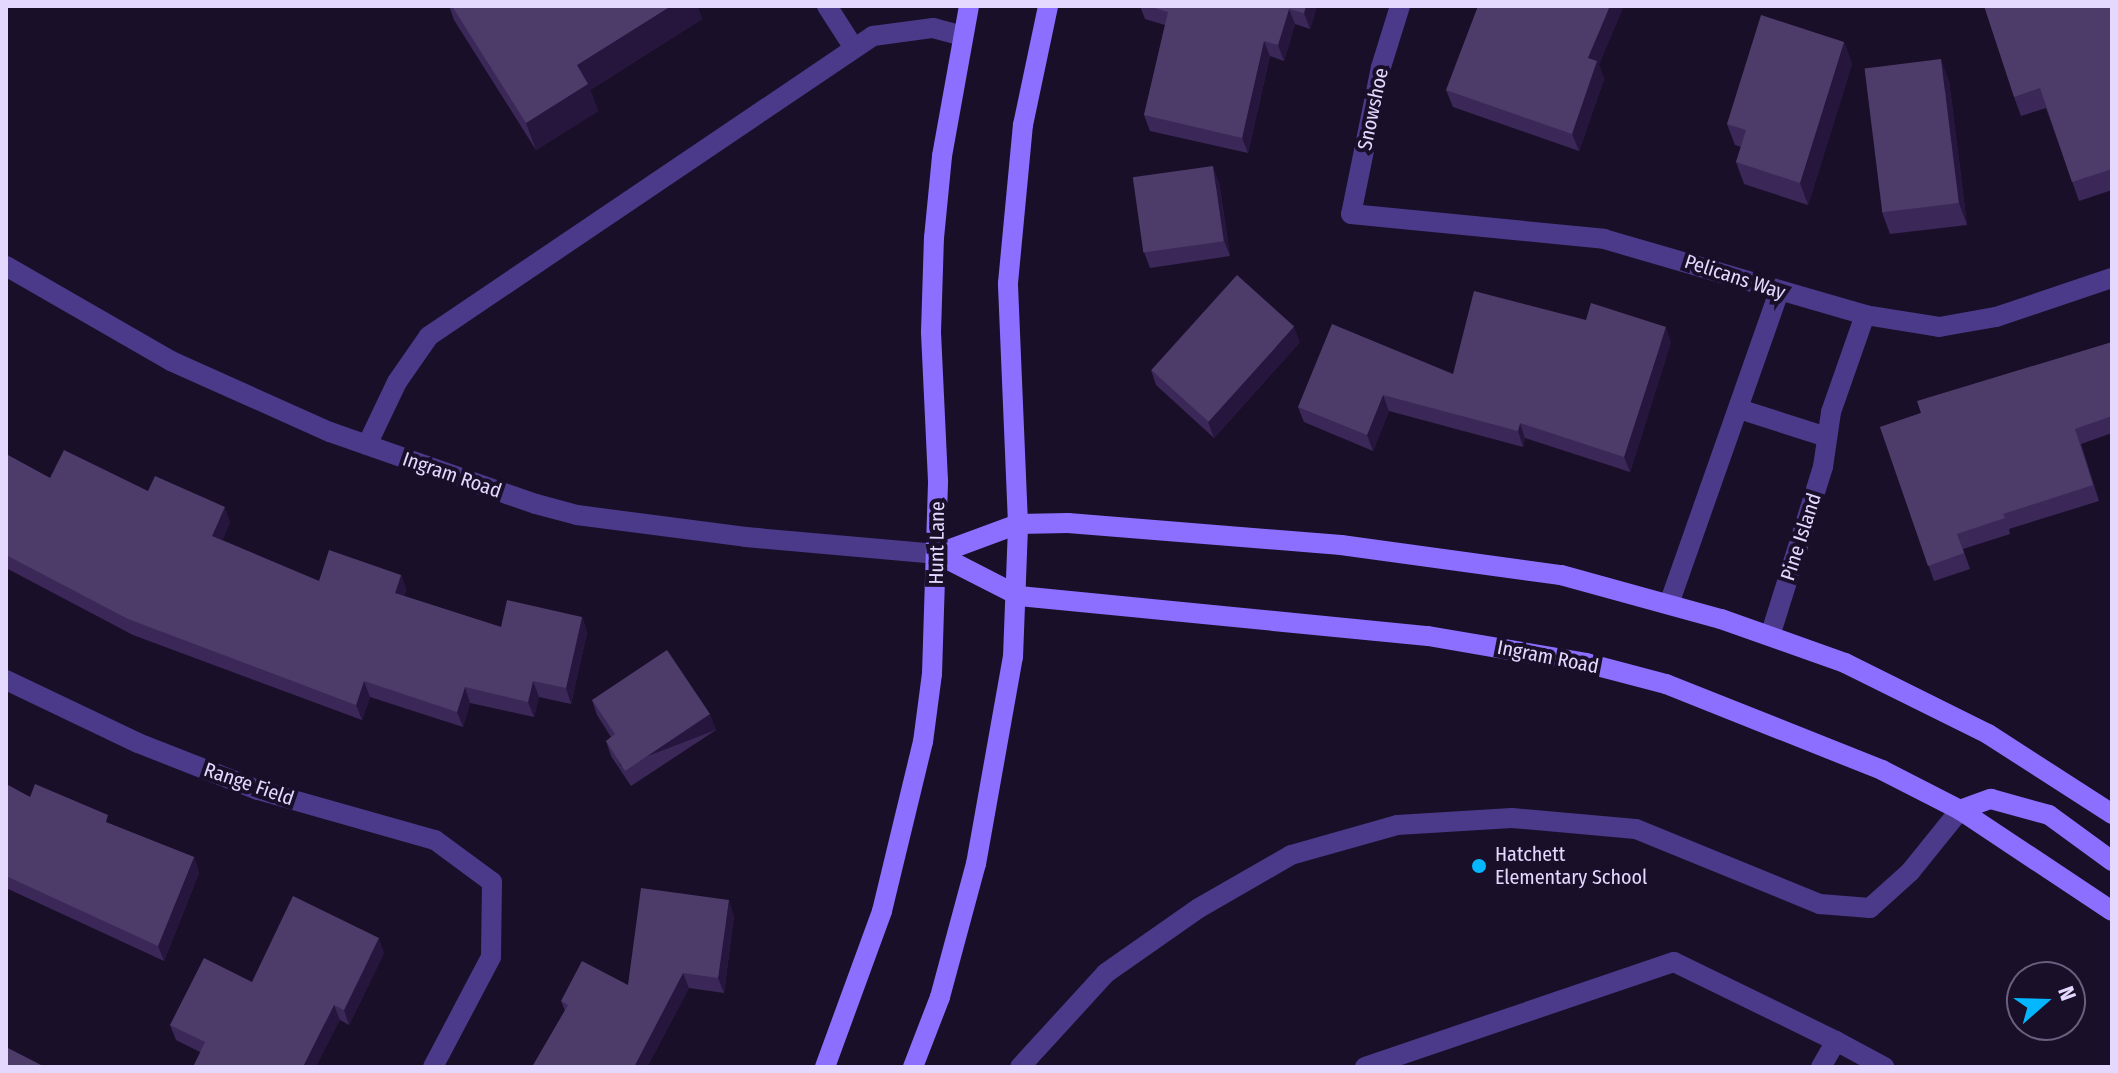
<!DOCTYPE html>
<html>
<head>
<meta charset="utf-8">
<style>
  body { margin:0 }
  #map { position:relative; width:2118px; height:1073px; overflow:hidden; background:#190f29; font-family:"Fira Sans Condensed",sans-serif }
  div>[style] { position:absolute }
  .service>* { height:20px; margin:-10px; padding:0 10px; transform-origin:10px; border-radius:10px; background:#4b3989 }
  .minor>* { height:20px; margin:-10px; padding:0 10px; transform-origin:10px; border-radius:10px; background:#4b3989 }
  .tertiary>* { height:20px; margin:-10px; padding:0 10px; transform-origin:10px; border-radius:10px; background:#4b3989 }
  .secondary>* { height:20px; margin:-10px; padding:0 10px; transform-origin:10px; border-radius:10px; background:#8d6fff }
  .wall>* { inset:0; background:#3b2858 }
  .shaded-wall>* { inset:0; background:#26163d; transform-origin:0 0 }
  .building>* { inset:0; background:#4d3b6a; transform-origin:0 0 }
  .dots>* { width:22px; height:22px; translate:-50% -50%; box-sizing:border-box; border:4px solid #190f29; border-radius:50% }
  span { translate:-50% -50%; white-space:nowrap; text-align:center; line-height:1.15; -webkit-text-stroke:8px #190f29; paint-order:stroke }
  .street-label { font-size:20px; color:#e4d8ff }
  .poi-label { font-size:20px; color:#e4d8ff }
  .left { translate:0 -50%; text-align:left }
  .frame { position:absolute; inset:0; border:8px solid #e4d8ff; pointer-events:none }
  .north { position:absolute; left:2006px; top:961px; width:80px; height:80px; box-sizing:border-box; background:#190f29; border:2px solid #6a5f7f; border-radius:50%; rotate:70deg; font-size:22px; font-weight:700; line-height:32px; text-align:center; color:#e4d8ff }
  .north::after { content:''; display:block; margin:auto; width:28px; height:36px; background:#04b7ff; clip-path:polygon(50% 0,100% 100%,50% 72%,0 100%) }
</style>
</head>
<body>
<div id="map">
  <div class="service">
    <div style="left:827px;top:6px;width:50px;rotate:57.3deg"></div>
    <div style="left:367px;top:445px;width:70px;rotate:-64.5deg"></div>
    <div style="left:397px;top:382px;width:56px;rotate:-55.2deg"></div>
    <div style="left:429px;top:336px;width:536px;rotate:-34.05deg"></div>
    <div style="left:873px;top:36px;width:61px;rotate:-7.6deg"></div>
    <div style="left:933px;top:28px;width:30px;rotate:15deg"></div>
    <div style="left:1020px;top:1067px;width:127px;rotate:-47.5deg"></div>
    <div style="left:1106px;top:973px;width:113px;rotate:-35deg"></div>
    <div style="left:1199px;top:908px;width:106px;rotate:-29.9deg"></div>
    <div style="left:1291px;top:855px;width:110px;rotate:-15.8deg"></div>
    <div style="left:1397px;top:825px;width:115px;rotate:-3.5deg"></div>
    <div style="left:1512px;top:818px;width:124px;rotate:5.1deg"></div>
    <div style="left:1636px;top:829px;width:199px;rotate:22.2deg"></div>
    <div style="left:1820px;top:904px;width:50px;rotate:4.6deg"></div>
    <div style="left:1870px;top:908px;width:54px;rotate:-42deg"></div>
    <div style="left:1910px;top:872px;width:80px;rotate:-51.1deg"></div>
    <div style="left:1365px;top:1067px;width:326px;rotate:-18.8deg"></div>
    <div style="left:1674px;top:962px;width:180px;rotate:26deg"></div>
    <div style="left:1821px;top:1067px;width:30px;rotate:-60deg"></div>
    <div style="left:1836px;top:1041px;width:55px;rotate:28.4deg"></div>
  </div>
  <div class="minor">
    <div style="left:1400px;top:6px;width:64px;rotate:107.3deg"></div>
    <div style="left:1381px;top:67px;width:150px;rotate:101.5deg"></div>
    <div style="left:1351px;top:214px;width:254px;rotate:5.6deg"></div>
    <div style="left:1604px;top:239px;width:272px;rotate:16.2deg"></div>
    <div style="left:1865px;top:315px;width:75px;rotate:9.2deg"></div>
    <div style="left:1939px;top:327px;width:58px;rotate:-10deg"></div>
    <div style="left:1996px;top:317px;width:122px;rotate:-18.6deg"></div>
    <div style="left:1739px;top:409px;width:92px;rotate:17.7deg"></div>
    <div style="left:1669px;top:604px;width:331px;rotate:-70.6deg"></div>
    <div style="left:1770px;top:636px;width:177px;rotate:-72.6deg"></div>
    <div style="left:1823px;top:467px;width:56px;rotate:-81.7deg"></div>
    <div style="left:1831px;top:412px;width:103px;rotate:-70.7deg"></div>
    <div style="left:6px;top:680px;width:146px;rotate:25.5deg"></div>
    <div style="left:138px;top:743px;width:129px;rotate:21.4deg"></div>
    <div style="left:258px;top:790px;width:184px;rotate:15.8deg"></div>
    <div style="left:435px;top:840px;width:71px;rotate:36.4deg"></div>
    <div style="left:492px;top:882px;width:75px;rotate:90.8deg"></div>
    <div style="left:491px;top:957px;width:124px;rotate:117.8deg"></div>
  </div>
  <div class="tertiary">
    <div style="left:6px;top:266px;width:190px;rotate:29.9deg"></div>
    <div style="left:171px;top:361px;width:174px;rotate:24.1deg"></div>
    <div style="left:330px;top:432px;width:218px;rotate:19.3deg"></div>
    <div style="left:536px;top:504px;width:42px;rotate:15deg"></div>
    <div style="left:577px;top:515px;width:170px;rotate:7.4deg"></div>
    <div style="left:746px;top:537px;width:192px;rotate:5.1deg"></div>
  </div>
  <div class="secondary">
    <div style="left:937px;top:554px;width:92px;rotate:27.1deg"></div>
    <div style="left:1019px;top:596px;width:411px;rotate:5.6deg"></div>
    <div style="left:1428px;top:636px;width:160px;rotate:9.7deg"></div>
    <div style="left:1586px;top:663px;width:83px;rotate:14.7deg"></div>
    <div style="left:1666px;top:684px;width:232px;rotate:21.7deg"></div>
    <div style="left:1882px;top:770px;width:88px;rotate:27.1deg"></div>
    <div style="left:1960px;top:810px;width:182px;rotate:33.6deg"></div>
    <div style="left:937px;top:554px;width:86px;rotate:-20.3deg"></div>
    <div style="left:1018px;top:524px;width:50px;rotate:-1.1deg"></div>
    <div style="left:1068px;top:523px;width:274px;rotate:4.6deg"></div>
    <div style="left:1341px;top:545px;width:222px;rotate:7.8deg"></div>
    <div style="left:1561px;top:575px;width:166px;rotate:15.4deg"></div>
    <div style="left:1721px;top:619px;width:132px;rotate:19.5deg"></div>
    <div style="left:1845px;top:663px;width:160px;rotate:26.4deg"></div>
    <div style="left:1988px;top:734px;width:148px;rotate:32.8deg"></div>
    <div style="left:1960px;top:810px;width:33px;rotate:-20deg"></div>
    <div style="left:1991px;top:799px;width:60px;rotate:15.4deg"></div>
    <div style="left:2049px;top:815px;width:78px;rotate:36.1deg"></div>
    <div style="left:825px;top:1067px;width:166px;rotate:-69.9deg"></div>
    <div style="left:882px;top:911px;width:174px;rotate:-76.4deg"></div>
    <div style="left:923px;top:742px;width:69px;rotate:-82.5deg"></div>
    <div style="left:932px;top:674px;width:193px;rotate:-88.2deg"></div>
    <div style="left:938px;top:481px;width:149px;rotate:-92.7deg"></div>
    <div style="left:931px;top:332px;width:94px;rotate:-88.2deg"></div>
    <div style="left:934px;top:238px;width:82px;rotate:-84.4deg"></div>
    <div style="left:942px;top:156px;width:152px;rotate:-79.8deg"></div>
    <div style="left:913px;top:1067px;width:75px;rotate:-68.9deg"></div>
    <div style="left:940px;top:997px;width:138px;rotate:-74.9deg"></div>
    <div style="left:976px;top:864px;width:210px;rotate:-79.9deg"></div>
    <div style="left:1013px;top:657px;width:133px;rotate:-87.8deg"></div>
    <div style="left:1018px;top:524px;width:241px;rotate:-92.4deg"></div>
    <div style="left:1008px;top:283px;width:159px;rotate:-84.6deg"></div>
    <div style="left:1023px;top:125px;width:122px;rotate:-78.1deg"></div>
  </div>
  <div class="wall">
    <div style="clip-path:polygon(449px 6px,697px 6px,702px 19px,590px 90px,598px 111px,536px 150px,454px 20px)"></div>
    <div style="clip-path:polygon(1140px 6px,1317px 6px,1310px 29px,1295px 24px,1284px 61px,1270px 56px,1248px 153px,1150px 131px,1144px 115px,1165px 25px,1145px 19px)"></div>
    <div style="clip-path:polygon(2112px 6px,2112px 190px,2079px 201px,2046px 108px,2021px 116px,2014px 97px)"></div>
    <div style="clip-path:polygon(1844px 42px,1852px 64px,1808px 205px,1744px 184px,1736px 162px,1741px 147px,1735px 145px,1727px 124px)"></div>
    <div style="clip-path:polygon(1599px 65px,1604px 79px,1579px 151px,1453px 107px,1446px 90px)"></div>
    <div style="clip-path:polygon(1949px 81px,1967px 225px,1890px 234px,1882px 212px)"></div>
    <div style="clip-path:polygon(1219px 182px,1230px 256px,1150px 268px,1144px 252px)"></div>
    <div style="clip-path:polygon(1300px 342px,1214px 438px,1156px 385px,1151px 370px)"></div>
    <div style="clip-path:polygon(1671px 342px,1630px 472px,1525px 438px,1523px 447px,1389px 411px,1373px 451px,1304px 422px,1298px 407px,1453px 374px)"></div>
    <div style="clip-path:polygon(2112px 342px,2112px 433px,2081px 444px,2099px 501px,2009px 529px,2010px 534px,1963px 549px,1970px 569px,1934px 581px,1880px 427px,1921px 413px)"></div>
    <div style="clip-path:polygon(6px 454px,50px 478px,148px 491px,230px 522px,222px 540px,319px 581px,401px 575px,406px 590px,404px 596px,501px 627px,582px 617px,587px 633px,571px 704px,539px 697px,534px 717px,470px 703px,463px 727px,370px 697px,362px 720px,133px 635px,6px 568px)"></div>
    <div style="clip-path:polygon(592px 700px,716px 730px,631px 786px,611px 756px,606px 741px,611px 737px,597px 715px)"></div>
    <div style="clip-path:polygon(6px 784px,30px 797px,112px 825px,194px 857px,199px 873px,164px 961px,6px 888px)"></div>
    <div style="clip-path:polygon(734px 916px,724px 993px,689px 988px,647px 1067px,532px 1067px,565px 1011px,561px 1001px,628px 985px)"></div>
    <div style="clip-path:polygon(384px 953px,349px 1025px,340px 1020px,200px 1052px,176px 1040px,170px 1025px)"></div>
  </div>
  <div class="shaded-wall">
    <div style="clip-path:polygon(671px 6px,697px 6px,702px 19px,590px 90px,598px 111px,536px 150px,526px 123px,577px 65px)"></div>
    <div style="clip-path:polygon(1306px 6px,1317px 6px,1310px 29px,1304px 13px)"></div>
    <div style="clip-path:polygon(1610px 6px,1624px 6px,1599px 65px,1604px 79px,1579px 151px,1572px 134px,1588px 58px)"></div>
    <div style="clip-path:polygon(1289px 9px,1295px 24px,1284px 61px,1278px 45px)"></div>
    <div style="clip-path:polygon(1264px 41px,1270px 56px,1248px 153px,1242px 138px)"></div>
    <div style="clip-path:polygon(1844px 42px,1852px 64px,1808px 205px,1800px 183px)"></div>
    <div style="clip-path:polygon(1941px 59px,1949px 81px,1967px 225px,1959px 203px)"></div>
    <div style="clip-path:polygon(1213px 166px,1219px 182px,1230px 256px,1224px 241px)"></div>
    <div style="clip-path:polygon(1294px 327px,1300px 342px,1214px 438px,1208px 422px)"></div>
    <div style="clip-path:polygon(1666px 327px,1671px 342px,1630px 472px,1624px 457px)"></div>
    <div style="clip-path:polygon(1383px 395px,1389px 411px,1373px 451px,1367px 435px)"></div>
    <div style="clip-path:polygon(1520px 423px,1525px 438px,1523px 447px,1518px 431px)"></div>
    <div style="clip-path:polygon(225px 507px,230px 522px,218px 552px,212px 536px)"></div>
    <div style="clip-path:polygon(401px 575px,406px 590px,400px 608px,395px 593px)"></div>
    <div style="clip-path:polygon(582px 617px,587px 633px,571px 704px,566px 688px)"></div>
    <div style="clip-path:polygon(364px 681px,370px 697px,362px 720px,356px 705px)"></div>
    <div style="clip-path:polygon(533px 681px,539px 697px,534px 717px,528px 702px)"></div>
    <div style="clip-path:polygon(465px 687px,470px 703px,463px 727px,457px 712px)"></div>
    <div style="left:710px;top:714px;width:17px;height:102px;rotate:69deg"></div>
    <div style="clip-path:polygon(194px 857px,199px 873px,164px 961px,158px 946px)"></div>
    <div style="clip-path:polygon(729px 900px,734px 916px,724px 993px,718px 978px)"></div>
    <div style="clip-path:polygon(379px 938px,384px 953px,349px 1025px,344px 1010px)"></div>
    <div style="clip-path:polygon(683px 973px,689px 988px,647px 1067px,634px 1067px)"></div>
    <div style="clip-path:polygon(334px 1005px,340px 1020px,316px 1067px,303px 1067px)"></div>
  </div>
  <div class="building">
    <div style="clip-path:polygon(452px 6px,671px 6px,577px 65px,588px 84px,526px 123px)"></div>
    <div style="clip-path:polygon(1148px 6px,1306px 6px,1304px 13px,1289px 9px,1278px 45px,1264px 41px,1242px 138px,1144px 115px,1168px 12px)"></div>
    <div style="clip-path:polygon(1478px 6px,1610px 6px,1588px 58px,1597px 61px,1572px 134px,1446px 90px)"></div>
    <div style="clip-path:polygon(1984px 6px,2112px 6px,2112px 169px,2072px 182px,2040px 88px,2014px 97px)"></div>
    <div style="clip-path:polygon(1761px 15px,1844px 42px,1800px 183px,1736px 162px,1746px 130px,1727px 124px)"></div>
    <div style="left:1941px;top:59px;width:145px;height:77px;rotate:83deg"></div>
    <div style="left:1213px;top:166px;width:76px;height:81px;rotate:82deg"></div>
    <div style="left:1237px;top:275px;width:77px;height:128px;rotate:42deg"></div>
    <div style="clip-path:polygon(1474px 291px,1586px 320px,1591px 303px,1666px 327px,1624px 457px,1520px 423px,1518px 431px,1383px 395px,1367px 435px,1298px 407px,1332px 324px,1453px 374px)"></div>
    <div style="clip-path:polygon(2112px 342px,2112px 416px,2075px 429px,2093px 485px,2003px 514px,2005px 518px,1957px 534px,1964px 553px,1928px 566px,1880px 427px,1921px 413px,1917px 401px)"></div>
    <div style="clip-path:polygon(64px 450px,148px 491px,155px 476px,225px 507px,212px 536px,319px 581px,329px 550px,401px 575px,395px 593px,501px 627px,507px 600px,582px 617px,566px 688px,533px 681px,528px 702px,465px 687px,457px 712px,364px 681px,356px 705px,128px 619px,6px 555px,6px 454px,50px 478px)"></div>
    <div style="clip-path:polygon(667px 650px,710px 714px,625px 771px,606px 741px,615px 734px,592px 700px)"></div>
    <div style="clip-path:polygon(6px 784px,30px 797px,35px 784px,108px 815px,106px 822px,194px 857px,158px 946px,6px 876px)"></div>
    <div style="clip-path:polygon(641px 888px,729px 900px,718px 978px,683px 973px,634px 1067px,532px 1067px,568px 1005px,561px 1001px,582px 961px,628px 985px)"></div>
    <div style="clip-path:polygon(293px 896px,379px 938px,344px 1010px,334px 1005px,303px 1067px,193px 1067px,205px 1042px,170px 1025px,204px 958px,252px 982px)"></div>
    <div style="clip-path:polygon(6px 1047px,45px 1067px,6px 1067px)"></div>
  </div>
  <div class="dots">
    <div style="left:1479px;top:866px;background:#04b7ff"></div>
  </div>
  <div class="street-label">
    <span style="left:1373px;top:109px;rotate:-78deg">Snowshoe</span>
    <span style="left:1735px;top:277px;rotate:18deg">Pelicans Way</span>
    <span style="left:452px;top:475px;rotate:19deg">Ingram Road</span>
    <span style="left:1801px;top:537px;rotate:-72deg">Pine Island</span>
    <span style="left:937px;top:543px;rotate:-89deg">Hunt Lane</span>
    <span style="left:1548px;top:657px;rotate:11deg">Ingram Road</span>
    <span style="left:249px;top:784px;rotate:19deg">Range Field</span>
  </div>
  <div class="poi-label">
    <span class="left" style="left:1495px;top:866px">Hatchett<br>Elementary School</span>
  </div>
  <div class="frame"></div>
  <div class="north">N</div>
</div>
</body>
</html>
